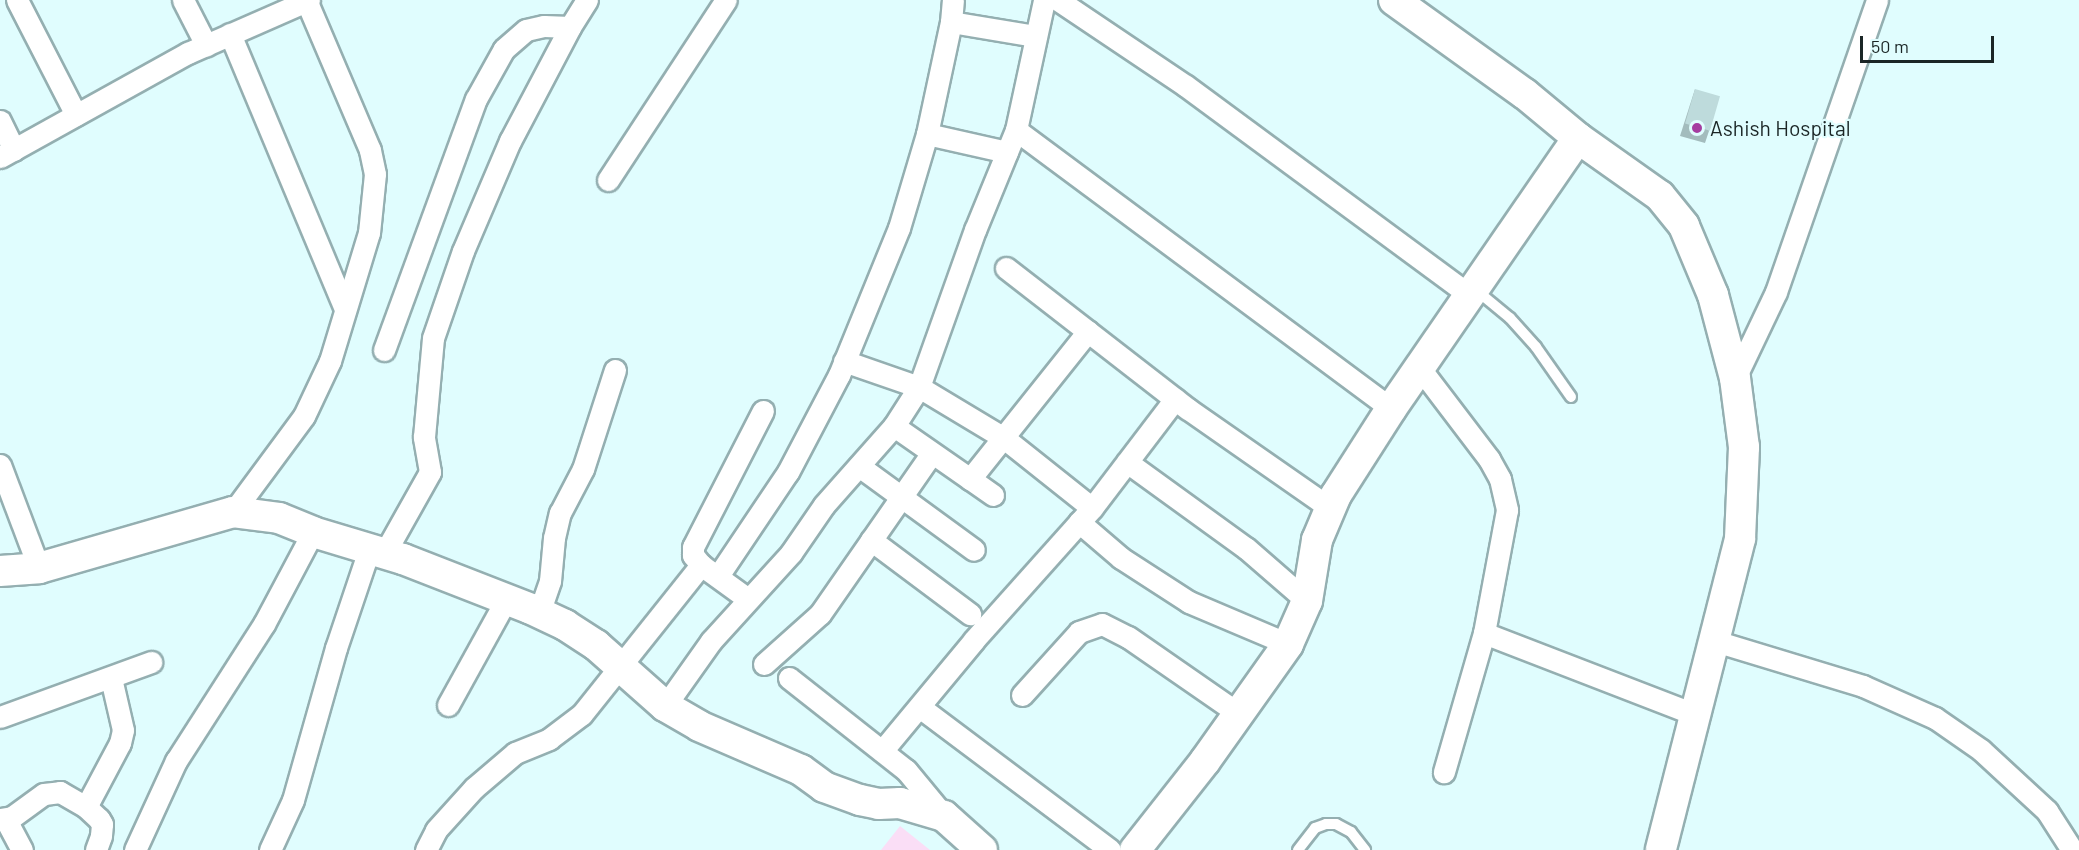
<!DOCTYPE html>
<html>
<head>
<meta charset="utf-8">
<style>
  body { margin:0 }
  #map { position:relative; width:2079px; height:850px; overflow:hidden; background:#e0fdfe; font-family:Barlow,sans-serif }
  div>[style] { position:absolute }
  .green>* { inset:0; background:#fadef6 }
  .roads { filter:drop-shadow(2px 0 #94afb1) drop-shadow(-2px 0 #94afb1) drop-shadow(0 2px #94afb1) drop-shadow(0 -2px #94afb1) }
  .lane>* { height:10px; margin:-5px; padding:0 5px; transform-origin:5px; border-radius:5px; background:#fff }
  .street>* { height:21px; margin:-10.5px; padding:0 10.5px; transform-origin:10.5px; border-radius:10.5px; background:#fff }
  .secondary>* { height:30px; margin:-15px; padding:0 15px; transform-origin:15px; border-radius:15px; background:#fff }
  .wall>* { inset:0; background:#a3bcbd }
  .building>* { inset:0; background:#bedbdc; transform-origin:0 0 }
  .dots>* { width:16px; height:16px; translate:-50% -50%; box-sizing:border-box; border:3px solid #e0fdfe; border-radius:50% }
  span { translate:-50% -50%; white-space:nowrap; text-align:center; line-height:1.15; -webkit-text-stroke:4.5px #e0fdfe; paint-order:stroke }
  .poi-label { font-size:21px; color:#1b2626 }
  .left { translate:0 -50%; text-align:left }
  .scale { position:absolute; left:1860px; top:36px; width:134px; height:27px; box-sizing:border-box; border:3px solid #1b2626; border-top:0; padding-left:8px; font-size:18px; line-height:21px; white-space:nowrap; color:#1b2626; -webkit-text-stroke:4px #e0fdfe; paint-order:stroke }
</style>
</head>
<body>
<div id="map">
  <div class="green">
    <div style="clip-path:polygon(900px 826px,930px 850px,881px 850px)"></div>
  </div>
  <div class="roads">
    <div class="lane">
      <div style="left:1476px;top:290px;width:44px;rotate:39.5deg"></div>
      <div style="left:1510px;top:318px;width:39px;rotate:48deg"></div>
      <div style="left:1536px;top:347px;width:61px;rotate:55deg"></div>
      <div style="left:1298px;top:850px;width:28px;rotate:-52deg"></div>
      <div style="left:1315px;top:828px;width:12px;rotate:-20deg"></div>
      <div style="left:1326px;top:824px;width:10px"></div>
      <div style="left:1336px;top:824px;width:17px;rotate:28deg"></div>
      <div style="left:1351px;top:832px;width:23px;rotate:52deg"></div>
    </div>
    <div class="street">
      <div style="left:17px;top:0;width:129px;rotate:62.8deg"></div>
      <div style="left:183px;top:0;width:51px;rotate:62.9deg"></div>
      <div style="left:1058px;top:0;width:154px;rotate:33.9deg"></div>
      <div style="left:1186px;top:86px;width:352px;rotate:36.4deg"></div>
      <div style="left:951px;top:22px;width:86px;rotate:9.4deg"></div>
      <div style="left:230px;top:34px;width:298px;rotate:67.3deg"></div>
      <div style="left:0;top:121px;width:32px;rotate:64deg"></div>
      <div style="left:1016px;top:130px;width:133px;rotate:-77.8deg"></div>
      <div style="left:927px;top:134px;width:82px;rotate:12.7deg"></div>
      <div style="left:0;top:157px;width:215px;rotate:-29deg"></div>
      <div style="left:188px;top:53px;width:132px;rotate:-23.7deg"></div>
      <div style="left:608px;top:180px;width:215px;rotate:-56.8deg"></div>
      <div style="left:1006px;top:268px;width:230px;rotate:37.8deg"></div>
      <div style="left:1188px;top:409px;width:173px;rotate:34.9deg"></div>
      <div style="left:384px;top:350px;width:267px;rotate:-69.9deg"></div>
      <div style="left:476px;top:99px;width:57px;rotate:-60.8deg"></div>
      <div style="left:504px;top:49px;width:29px;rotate:-41deg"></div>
      <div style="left:526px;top:30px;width:18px;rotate:-13deg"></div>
      <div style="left:544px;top:26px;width:26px;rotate:2deg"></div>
      <div style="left:844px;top:361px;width:79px;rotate:19.1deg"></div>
      <div style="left:919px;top:387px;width:99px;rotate:31deg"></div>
      <div style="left:1004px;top:438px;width:112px;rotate:38.5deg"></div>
      <div style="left:1419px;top:367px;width:116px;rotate:52.7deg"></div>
      <div style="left:1489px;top:459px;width:23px;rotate:61deg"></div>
      <div style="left:1500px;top:479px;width:32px;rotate:77deg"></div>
      <div style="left:1507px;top:510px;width:125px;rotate:100.6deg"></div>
      <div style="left:1484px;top:633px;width:145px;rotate:106.1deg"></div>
      <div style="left:1735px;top:378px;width:95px;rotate:-64.5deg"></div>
      <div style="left:1776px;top:292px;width:309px;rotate:-70.9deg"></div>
      <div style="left:894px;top:426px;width:93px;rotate:34.9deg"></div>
      <div style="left:1127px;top:462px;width:147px;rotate:35.9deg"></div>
      <div style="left:1246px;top:548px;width:81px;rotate:41deg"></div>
      <div style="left:0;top:465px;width:110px;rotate:69.3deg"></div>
      <div style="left:859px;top:466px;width:142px;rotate:36.1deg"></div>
      <div style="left:993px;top:495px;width:28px;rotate:-145deg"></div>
      <div style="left:970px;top:479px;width:189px;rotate:-51.4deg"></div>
      <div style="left:233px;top:512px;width:119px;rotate:-53.5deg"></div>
      <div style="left:304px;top:416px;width:61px;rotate:-64.7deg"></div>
      <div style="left:330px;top:361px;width:134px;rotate:-73.1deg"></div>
      <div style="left:369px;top:233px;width:59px;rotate:-84.2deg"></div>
      <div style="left:375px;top:174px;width:25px;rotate:-102deg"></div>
      <div style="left:370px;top:150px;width:163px;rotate:-113.1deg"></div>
      <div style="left:1079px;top:522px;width:55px;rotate:40.6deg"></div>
      <div style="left:1121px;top:558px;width:81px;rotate:32.9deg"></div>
      <div style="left:1189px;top:602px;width:108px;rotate:23deg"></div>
      <div style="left:871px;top:540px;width:124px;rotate:36.8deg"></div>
      <div style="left:384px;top:554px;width:94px;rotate:-60.7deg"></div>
      <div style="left:430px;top:472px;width:36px;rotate:-100deg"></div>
      <div style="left:424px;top:437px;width:99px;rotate:-84.8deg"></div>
      <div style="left:433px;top:338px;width:92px;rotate:-71deg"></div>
      <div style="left:463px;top:251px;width:120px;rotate:-66.9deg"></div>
      <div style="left:510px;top:141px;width:129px;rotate:-62.2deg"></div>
      <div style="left:570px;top:27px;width:32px;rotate:-58deg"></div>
      <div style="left:718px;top:576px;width:125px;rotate:-56.1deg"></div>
      <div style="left:788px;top:472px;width:110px;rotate:-62.3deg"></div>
      <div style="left:839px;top:375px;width:159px;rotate:-67.8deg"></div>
      <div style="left:899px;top:228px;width:98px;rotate:-73.4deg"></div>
      <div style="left:927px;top:134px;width:115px;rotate:-77.9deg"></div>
      <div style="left:951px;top:22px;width:22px;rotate:-85deg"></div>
      <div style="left:748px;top:599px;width:58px;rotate:-144.1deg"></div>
      <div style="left:701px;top:565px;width:13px;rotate:-129deg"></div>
      <div style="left:693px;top:555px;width:8px;rotate:-90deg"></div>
      <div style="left:693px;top:547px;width:153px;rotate:-62.8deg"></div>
      <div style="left:539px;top:613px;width:34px;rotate:-71deg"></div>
      <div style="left:550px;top:581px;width:43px;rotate:-84.7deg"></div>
      <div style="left:554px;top:538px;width:26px;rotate:-77deg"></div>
      <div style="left:560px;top:513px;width:50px;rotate:-62.4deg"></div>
      <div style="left:583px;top:469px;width:104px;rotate:-72.1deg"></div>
      <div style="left:1484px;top:633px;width:228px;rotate:21.1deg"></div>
      <div style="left:1715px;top:641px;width:155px;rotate:16.9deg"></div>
      <div style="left:1863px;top:686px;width:79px;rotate:24deg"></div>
      <div style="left:1935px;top:718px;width:56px;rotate:34.8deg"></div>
      <div style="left:1981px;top:750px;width:90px;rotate:42.7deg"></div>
      <div style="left:2047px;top:811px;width:46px;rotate:57.3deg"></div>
      <div style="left:764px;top:664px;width:75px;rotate:-41.8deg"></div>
      <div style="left:820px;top:614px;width:196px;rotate:-55.2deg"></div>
      <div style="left:789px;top:678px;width:149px;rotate:38.2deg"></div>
      <div style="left:906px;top:770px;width:60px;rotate:50.4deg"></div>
      <div style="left:1022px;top:695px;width:85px;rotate:-47.9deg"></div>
      <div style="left:1079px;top:632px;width:24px;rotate:-19deg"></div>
      <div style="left:1102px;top:624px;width:29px;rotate:27deg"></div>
      <div style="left:1128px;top:637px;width:135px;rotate:34.7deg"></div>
      <div style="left:448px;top:705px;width:120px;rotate:-61.1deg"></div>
      <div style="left:665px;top:706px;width:80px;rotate:-54.7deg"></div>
      <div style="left:711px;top:641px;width:119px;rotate:-47.7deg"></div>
      <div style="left:791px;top:553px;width:58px;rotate:-55.5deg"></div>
      <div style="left:824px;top:505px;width:106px;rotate:-48.5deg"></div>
      <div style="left:894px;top:426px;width:46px;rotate:-57.3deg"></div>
      <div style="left:919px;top:387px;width:167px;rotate:-70.4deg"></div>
      <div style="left:975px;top:230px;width:108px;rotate:-67.7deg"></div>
      <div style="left:1016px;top:130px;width:467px;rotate:36.6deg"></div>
      <div style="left:921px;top:708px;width:236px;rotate:36.9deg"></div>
      <div style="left:0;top:717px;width:161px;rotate:-20deg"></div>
      <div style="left:882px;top:751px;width:144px;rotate:-50.3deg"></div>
      <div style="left:974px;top:640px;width:177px;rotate:-48.2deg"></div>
      <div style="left:1092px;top:508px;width:137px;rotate:-52.7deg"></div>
      <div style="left:86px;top:807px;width:72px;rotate:-62deg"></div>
      <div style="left:120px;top:743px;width:13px;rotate:-77deg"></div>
      <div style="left:123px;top:730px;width:53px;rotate:-103deg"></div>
      <div style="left:0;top:819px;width:12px;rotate:-9deg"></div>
      <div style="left:12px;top:817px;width:39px;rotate:-36deg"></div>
      <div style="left:44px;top:794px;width:16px;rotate:-7deg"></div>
      <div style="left:60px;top:792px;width:30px;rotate:30deg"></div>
      <div style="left:86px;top:807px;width:18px;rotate:43deg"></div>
      <div style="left:99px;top:819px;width:6px;rotate:59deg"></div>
      <div style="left:102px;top:824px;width:12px;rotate:95deg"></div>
      <div style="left:101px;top:836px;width:15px;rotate:110deg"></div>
      <div style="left:6px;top:820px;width:34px;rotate:62deg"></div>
      <div style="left:135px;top:850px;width:98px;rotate:-65.3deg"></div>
      <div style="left:176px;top:761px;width:163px;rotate:-57.3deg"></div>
      <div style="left:264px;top:624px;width:104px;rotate:-62deg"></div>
      <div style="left:270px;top:850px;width:55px;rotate:-65.3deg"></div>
      <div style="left:293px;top:800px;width:158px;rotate:-74.2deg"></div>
      <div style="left:336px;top:648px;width:103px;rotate:-71.4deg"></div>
      <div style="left:426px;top:850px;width:22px;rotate:-63deg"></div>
      <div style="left:436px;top:830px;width:57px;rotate:-47.9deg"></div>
      <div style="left:474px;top:788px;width:54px;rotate:-40.5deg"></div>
      <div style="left:515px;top:753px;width:37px;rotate:-22deg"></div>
      <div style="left:549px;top:739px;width:41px;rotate:-37.1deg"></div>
      <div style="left:582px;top:714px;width:191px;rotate:-51.4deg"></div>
    </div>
    <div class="secondary">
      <div style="left:1394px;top:0;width:161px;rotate:35.7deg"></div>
      <div style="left:1525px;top:94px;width:69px;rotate:39.7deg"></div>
      <div style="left:1578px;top:138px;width:100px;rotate:35.3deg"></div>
      <div style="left:1660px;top:196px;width:38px;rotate:51deg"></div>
      <div style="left:1684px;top:226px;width:75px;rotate:67.2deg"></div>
      <div style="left:1713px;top:295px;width:86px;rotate:75.2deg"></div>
      <div style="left:1735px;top:378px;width:70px;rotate:82.6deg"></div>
      <div style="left:1744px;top:447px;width:92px;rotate:92.5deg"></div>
      <div style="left:1740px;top:539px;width:321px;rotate:104.3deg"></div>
      <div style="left:0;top:571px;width:39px;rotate:-4deg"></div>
      <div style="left:39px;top:568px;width:202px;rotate:-16.1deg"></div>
      <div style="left:233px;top:512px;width:46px;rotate:7.4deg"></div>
      <div style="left:279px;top:518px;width:37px;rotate:22deg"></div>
      <div style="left:313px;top:532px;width:94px;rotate:16.7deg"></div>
      <div style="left:403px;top:559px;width:137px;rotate:21.3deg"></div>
      <div style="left:531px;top:609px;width:38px;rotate:25deg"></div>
      <div style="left:565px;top:625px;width:37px;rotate:33deg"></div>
      <div style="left:596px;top:645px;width:92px;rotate:41.5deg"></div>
      <div style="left:665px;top:706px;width:39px;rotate:30deg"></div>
      <div style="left:699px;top:726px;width:111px;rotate:23.3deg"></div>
      <div style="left:801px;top:770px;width:29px;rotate:36deg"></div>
      <div style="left:824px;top:787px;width:38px;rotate:20deg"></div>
      <div style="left:860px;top:800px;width:19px;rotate:12deg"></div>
      <div style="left:879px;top:804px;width:21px;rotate:-3deg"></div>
      <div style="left:900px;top:803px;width:46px;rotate:16.5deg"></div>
      <div style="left:944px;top:816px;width:51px;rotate:41.8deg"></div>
      <div style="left:1135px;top:850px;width:113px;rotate:-51.8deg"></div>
      <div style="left:1205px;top:761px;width:143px;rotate:-54.6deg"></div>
      <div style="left:1288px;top:644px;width:47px;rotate:-66.2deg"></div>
      <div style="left:1307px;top:601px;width:62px;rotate:-80.7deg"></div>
      <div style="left:1317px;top:540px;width:49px;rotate:-67.1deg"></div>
      <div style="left:1336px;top:495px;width:102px;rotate:-57.4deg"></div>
      <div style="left:1391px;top:409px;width:329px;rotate:-55.4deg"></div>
    </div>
  </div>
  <div class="wall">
    <div style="clip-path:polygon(1695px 89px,1709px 131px,1705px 143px,1680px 136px)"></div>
  </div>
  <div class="building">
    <div style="left:1695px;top:89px;width:26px;height:36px;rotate:16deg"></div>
  </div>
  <div class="dots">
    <div style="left:1697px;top:128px;background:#a53da0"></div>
  </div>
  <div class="poi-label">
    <span class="left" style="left:1710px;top:128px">Ashish Hospital</span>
  </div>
  <div class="scale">50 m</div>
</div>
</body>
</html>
